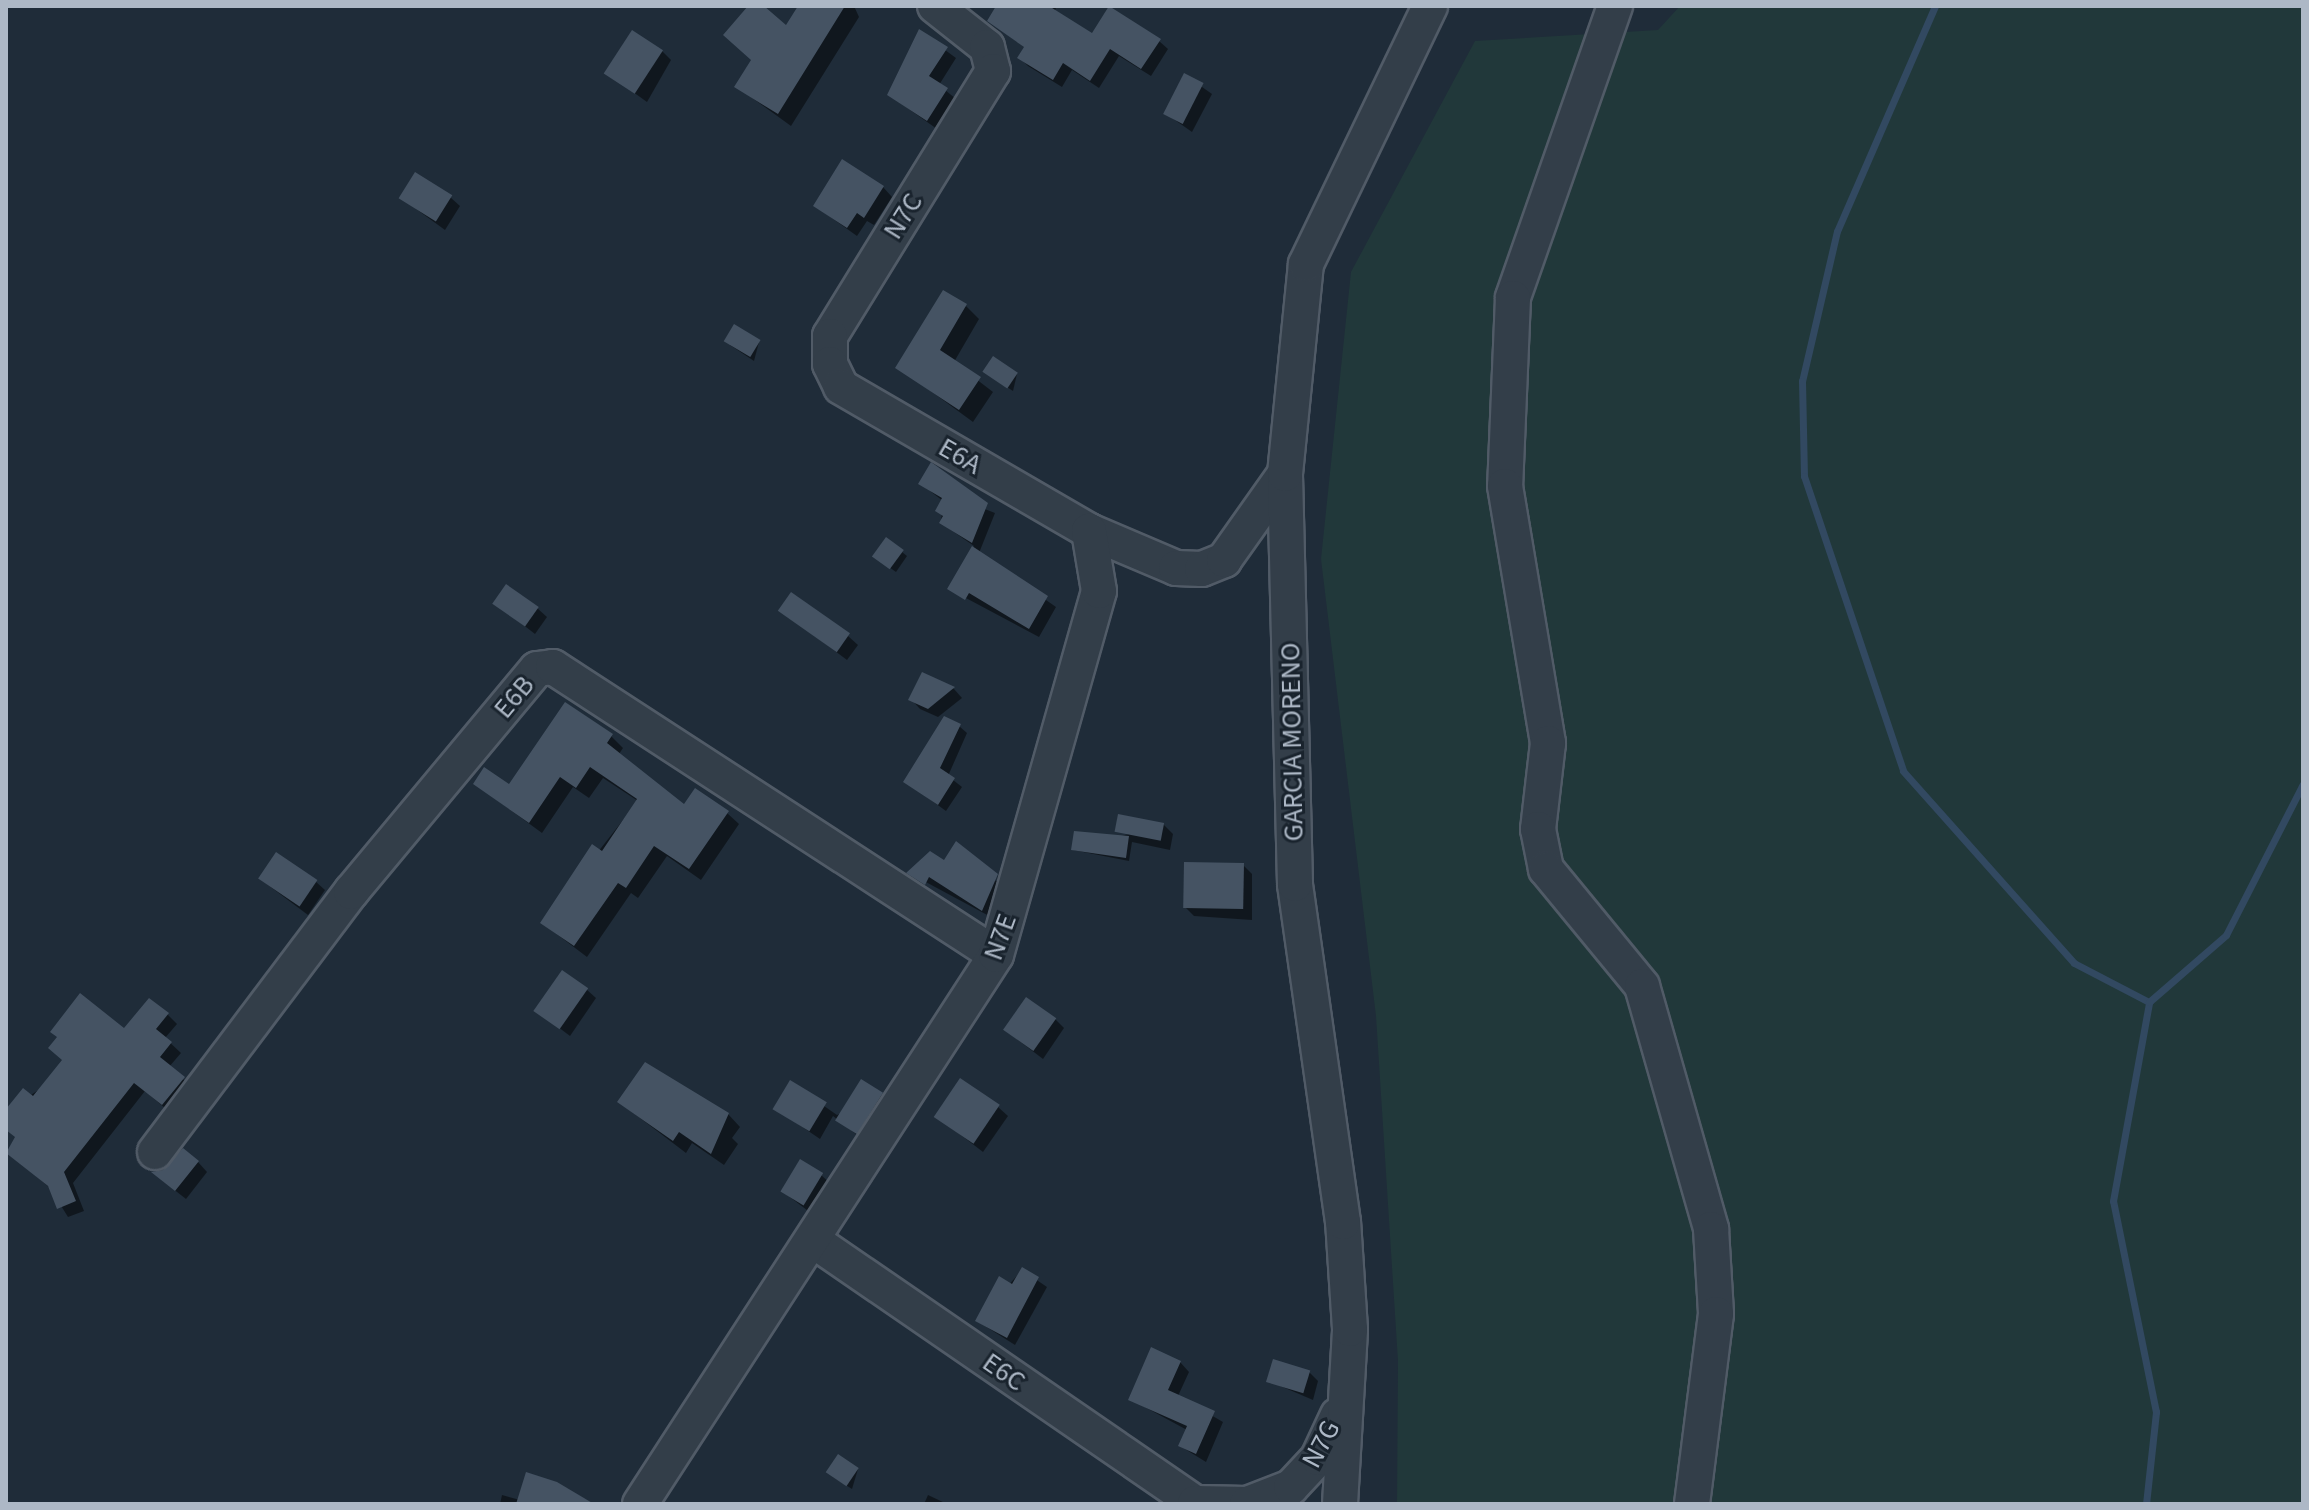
<!DOCTYPE html>
<html>
<head>
<meta charset="utf-8">
<style>
  body { margin:0 }
  #map { position:relative; width:2309px; height:1510px; overflow:hidden; background:#1f2c39; font-family:"Source Sans 3",sans-serif }
  div>[style] { position:absolute }
  .green>* { inset:0; background:#21383a }
  .shadow>* { inset:0; background:#0007 }
  .stream>* { height:7px; margin:-3.5px; padding:0 3.5px; transform-origin:3.5px; border-radius:3.5px; background:#324961 }
  .building>* { inset:0; background:#455363; transform-origin:0 0 }
  .roads { filter:drop-shadow(2px 0 #515b67) drop-shadow(-2px 0 #515b67) drop-shadow(0 2px #515b67) drop-shadow(0 -2px #515b67) }
  .minor>* { height:34px; margin:-17px; padding:0 17px; transform-origin:17px; border-radius:17px; background:#333e49 }
  span { translate:-50% -50%; white-space:nowrap; text-align:center; line-height:1.15; -webkit-text-stroke:6px #19232d; paint-order:stroke }
  .street-label { font-size:28px; color:#adb8c6 }
  .frame { position:absolute; inset:0; border:8px solid #adb8c6; pointer-events:none }
</style>
</head>
<body>
<div id="map">
  <div class="green">
    <div style="clip-path:polygon(1680px 6px,2303px 6px,2303px 1504px,1397px 1504px,1398px 1361px,1376px 1016px,1321px 559px,1351px 272px,1475px 41px,1658px 30px)"></div>
  </div>
  <div class="shadow">
    <div style="clip-path:polygon(751px 6px,787px 28px,801px 6px,854px 6px,859px 17px,791px 126px,737px 87px,753px 61px)"></div>
    <div style="clip-path:polygon(998px 6px,1057px 6px,1054px 12px,1093px 36px,1159px 41px,1168px 49px,1151px 76px,1119px 56px,1099px 88px,1072px 70px,1062px 87px,1028px 66px,1020px 58px,1026px 48px,989px 21px)"></div>
    <div style="clip-path:polygon(919px 31px,956px 58px,939px 85px,956px 99px,937px 129px,889px 95px)"></div>
    <div style="clip-path:polygon(662px 51px,671px 60px,647px 102px,608px 74px)"></div>
    <div style="clip-path:polygon(1185px 75px,1212px 94px,1192px 132px,1165px 113px)"></div>
    <div style="clip-path:polygon(883px 187px,892px 197px,874px 225px,867px 221px,857px 236px,815px 206px)"></div>
    <div style="clip-path:polygon(450px 197px,460px 206px,445px 230px,401px 198px)"></div>
    <div style="clip-path:polygon(966px 306px,979px 319px,954px 362px,993px 392px,973px 422px,898px 367px)"></div>
    <div style="clip-path:polygon(759px 342px,754px 361px,730px 345px)"></div>
    <div style="clip-path:polygon(1017px 374px,1013px 391px,990px 376px)"></div>
    <div style="clip-path:polygon(921px 484px,995px 513px,979px 553px,1056px 607px,1039px 637px,949px 589px,974px 546px,941px 523px,943px 501px)"></div>
    <div style="clip-path:polygon(887px 540px,907px 556px,896px 572px,879px 560px)"></div>
    <div style="clip-path:polygon(495px 603px,537px 608px,547px 617px,535px 634px)"></div>
    <div style="clip-path:polygon(780px 610px,848px 636px,858px 645px,847px 660px)"></div>
    <div style="clip-path:polygon(922px 674px,954px 689px,962px 698px,938px 717px,920px 709px,911px 699px)"></div>
    <div style="clip-path:polygon(959px 726px,967px 733px,948px 776px,962px 787px,946px 811px,906px 782px)"></div>
    <div style="clip-path:polygon(611px 736px,623px 748px,619px 754px,685px 806px,727px 813px,739px 824px,701px 880px,667px 856px,638px 898px,631px 893px,587px 957px,542px 923px,638px 801px,603px 778px,589px 798px,573px 787px,542px 833px,475px 784px,510px 787px)"></div>
    <div style="clip-path:polygon(1163px 824px,1173px 834px,1170px 850px,1132px 842px,1129px 861px,1073px 850px)"></div>
    <div style="clip-path:polygon(945px 863px,1005px 884px,991px 917px,909px 873px)"></div>
    <div style="clip-path:polygon(1243px 865px,1252px 874px,1252px 920px,1194px 916px,1185px 907px)"></div>
    <div style="clip-path:polygon(260px 879px,315px 881px,325px 890px,308px 915px)"></div>
    <div style="clip-path:polygon(586px 989px,596px 998px,570px 1036px,537px 1011px)"></div>
    <div style="clip-path:polygon(167px 1014px,177px 1024px,165px 1038px,181px 1053px,169px 1067px,193px 1088px,172px 1114px,145px 1091px,73px 1183px,84px 1211px,68px 1217px,50px 1188px,7px 1151px,17px 1138px,6px 1129px,6px 1112px,125px 1031px)"></div>
    <div style="clip-path:polygon(1055px 1019px,1064px 1028px,1043px 1059px,1005px 1030px)"></div>
    <div style="clip-path:polygon(791px 1083px,837px 1115px,881px 1095px,891px 1104px,866px 1142px,833px 1116px,820px 1139px,776px 1109px)"></div>
    <div style="clip-path:polygon(619px 1102px,728px 1114px,740px 1127px,732px 1138px,738px 1144px,724px 1165px,692px 1143px,686px 1153px)"></div>
    <div style="clip-path:polygon(998px 1107px,1008px 1116px,983px 1152px,936px 1116px)"></div>
    <div style="clip-path:polygon(198px 1162px,207px 1172px,186px 1199px,163px 1181px)"></div>
    <div style="clip-path:polygon(821px 1175px,831px 1184px,812px 1214px,782px 1191px)"></div>
    <div style="clip-path:polygon(1022px 1270px,1047px 1287px,1015px 1345px,977px 1321px)"></div>
    <div style="clip-path:polygon(1180px 1362px,1189px 1372px,1178px 1396px,1223px 1422px,1206px 1462px,1180px 1446px,1187px 1430px,1130px 1399px)"></div>
    <div style="clip-path:polygon(1309px 1372px,1318px 1381px,1313px 1400px,1269px 1381px)"></div>
    <div style="clip-path:polygon(858px 1469px,852px 1489px,833px 1477px)"></div>
    <div style="clip-path:polygon(502px 1495px,520px 1500px,588px 1504px,500px 1504px)"></div>
    <div style="clip-path:polygon(928px 1495px,945px 1503px,945px 1504px,924px 1504px)"></div>
  </div>
  <div class="stream">
    <div style="left:1935px;top:6px;width:245px;rotate:113.5deg"></div>
    <div style="left:1837px;top:231px;width:154px;rotate:103.1deg"></div>
    <div style="left:1802px;top:381px;width:95px;rotate:88.8deg"></div>
    <div style="left:1804px;top:476px;width:311px;rotate:71.4deg"></div>
    <div style="left:1903px;top:771px;width:257px;rotate:48.3deg"></div>
    <div style="left:2074px;top:963px;width:85px;rotate:27.5deg"></div>
    <div style="left:2146px;top:1504px;width:93px;rotate:-83.8deg"></div>
    <div style="left:2156px;top:1412px;width:215px;rotate:-101.5deg"></div>
    <div style="left:2113px;top:1201px;width:202px;rotate:-79.7deg"></div>
    <div style="left:2149px;top:1002px;width:102px;rotate:-41deg"></div>
    <div style="left:2226px;top:935px;width:169px;rotate:-63deg"></div>
  </div>
  <div class="building">
    <div style="clip-path:polygon(748px 6px,764px 6px,786px 25px,798px 6px,845px 6px,778px 114px,734px 87px,751px 60px,723px 35px)"></div>
    <div style="clip-path:polygon(996px 6px,1049px 6px,1092px 33px,1109px 6px,1161px 39px,1141px 69px,1110px 49px,1090px 81px,1063px 63px,1053px 80px,1017px 58px,1024px 47px,987px 21px)"></div>
    <div style="clip-path:polygon(919px 29px,948px 47px,929px 76px,948px 88px,927px 121px,887px 95px)"></div>
    <div style="left:632px;top:30px;width:37px;height:52px;rotate:33deg"></div>
    <div style="left:1184px;top:73px;width:22px;height:46px;rotate:27deg"></div>
    <div style="clip-path:polygon(842px 159px,884px 186px,864px 218px,857px 213px,847px 228px,813px 206px)"></div>
    <div style="left:415px;top:172px;width:44px;height:31px;rotate:32deg"></div>
    <div style="clip-path:polygon(943px 290px,967px 304px,940px 350px,981px 377px,959px 410px,895px 368px)"></div>
    <div style="left:734px;top:324px;width:31px;height:20px;rotate:31deg"></div>
    <div style="left:993px;top:356px;width:30px;height:19px;rotate:34deg"></div>
    <div style="clip-path:polygon(931px 462px,988px 503px,972px 543px,939px 523px,943px 516px,935px 511px,942px 498px,918px 484px)"></div>
    <div style="left:886px;top:537px;width:22px;height:24px;rotate:36deg"></div>
    <div style="clip-path:polygon(972px 546px,1048px 596px,1029px 629px,969px 593px,965px 600px,947px 589px)"></div>
    <div style="left:506px;top:584px;width:40px;height:24px;rotate:35deg"></div>
    <div style="left:791px;top:592px;width:72px;height:23px;rotate:35deg"></div>
    <div style="clip-path:polygon(922px 672px,955px 687px,928px 709px,908px 700px)"></div>
    <div style="clip-path:polygon(565px 702px,613px 734px,607px 743px,684px 804px,695px 788px,729px 811px,689px 869px,654px 846px,626px 888px,618px 883px,574px 946px,540px 923px,592px 844px,602px 851px,637px 799px,590px 767px,576px 788px,560px 777px,529px 823px,473px 784px,484px 767px,509px 784px)"></div>
    <div style="clip-path:polygon(944px 716px,961px 724px,940px 768px,955px 778px,938px 805px,903px 782px)"></div>
    <div style="left:1118px;top:814px;width:47px;height:18px;rotate:11deg"></div>
    <div style="clip-path:polygon(1074px 831px,1129px 836px,1126px 858px,1071px 850px)"></div>
    <div style="clip-path:polygon(956px 841px,998px 874px,982px 911px,929px 877px,925px 885px,906px 873px,930px 851px,944px 860px)"></div>
    <div style="left:276px;top:852px;width:50px;height:32px;rotate:34deg"></div>
    <div style="left:1184px;top:862px;width:60px;height:46px;rotate:1deg"></div>
    <div style="left:562px;top:970px;width:32px;height:50px;rotate:35deg"></div>
    <div style="clip-path:polygon(80px 993px,124px 1028px,149px 998px,169px 1013px,156px 1029px,172px 1042px,160px 1057px,185px 1077px,162px 1105px,134px 1083px,64px 1172px,76px 1201px,57px 1209px,48px 1186px,6px 1153px,15px 1137px,6px 1130px,6px 1109px,23px 1088px,33px 1096px,62px 1060px,48px 1048px,57px 1037px,50px 1032px)"></div>
    <div style="left:1026px;top:997px;width:37px;height:40px;rotate:35deg"></div>
    <div style="clip-path:polygon(645px 1062px,729px 1113px,711px 1154px,679px 1132px,673px 1141px,617px 1102px)"></div>
    <div style="left:960px;top:1078px;width:48px;height:47px;rotate:34deg"></div>
    <div style="left:861px;top:1079px;width:26px;height:49px;rotate:32deg"></div>
    <div style="left:790px;top:1080px;width:43px;height:34px;rotate:31deg"></div>
    <div style="clip-path:polygon(183px 1148px,199px 1161px,175px 1191px,151px 1172px,163px 1170px)"></div>
    <div style="left:800px;top:1159px;width:27px;height:38px;rotate:31deg"></div>
    <div style="clip-path:polygon(1022px 1267px,1039px 1277px,1007px 1338px,975px 1321px,999px 1276px,1012px 1284px)"></div>
    <div style="clip-path:polygon(1151px 1347px,1181px 1361px,1168px 1390px,1215px 1411px,1196px 1454px,1178px 1446px,1187px 1426px,1128px 1400px)"></div>
    <div style="left:1273px;top:1359px;width:39px;height:24px;rotate:17deg"></div>
    <div style="left:838px;top:1454px;width:25px;height:22px;rotate:34deg"></div>
    <div style="clip-path:polygon(526px 1472px,557px 1482px,594px 1504px,516px 1504px)"></div>
  </div>
  <div class="roads">
    <div class="minor">
      <div style="left:935px;top:6px;width:66px;rotate:38.3deg"></div>
      <div style="left:987px;top:47px;width:25px;rotate:76deg"></div>
      <div style="left:993px;top:71px;width:311px;rotate:121.6deg"></div>
      <div style="left:830px;top:336px;width:28px;rotate:90deg"></div>
      <div style="left:830px;top:364px;width:25px;rotate:64deg"></div>
      <div style="left:841px;top:387px;width:287px;rotate:30.1deg"></div>
      <div style="left:1089px;top:531px;width:95px;rotate:23deg"></div>
      <div style="left:1176px;top:568px;width:26px;rotate:2deg"></div>
      <div style="left:1202px;top:569px;width:24px;rotate:-22deg"></div>
      <div style="left:1224px;top:560px;width:105px;rotate:-54.7deg"></div>
      <div style="left:1615px;top:6px;width:309px;rotate:109.3deg"></div>
      <div style="left:1513px;top:298px;width:188px;rotate:92.4deg"></div>
      <div style="left:1505px;top:486px;width:261px;rotate:80.5deg"></div>
      <div style="left:1548px;top:743px;width:87px;rotate:96.6deg"></div>
      <div style="left:1538px;top:829px;width:41px;rotate:78.7deg"></div>
      <div style="left:1546px;top:869px;width:151px;rotate:50.6deg"></div>
      <div style="left:1642px;top:986px;width:253px;rotate:74.1deg"></div>
      <div style="left:1711px;top:1229px;width:85px;rotate:86.6deg"></div>
      <div style="left:1716px;top:1314px;width:192px;rotate:97.2deg"></div>
      <div style="left:155px;top:1152px;width:326px;rotate:-53deg"></div>
      <div style="left:351px;top:892px;width:290px;rotate:-50.2deg"></div>
      <div style="left:537px;top:669px;width:16px;rotate:-7deg"></div>
      <div style="left:553px;top:667px;width:528px;rotate:33.03deg"></div>
      <div style="left:814px;top:1241px;width:462px;rotate:34.5deg"></div>
      <div style="left:1195px;top:1503px;width:52px;rotate:1.1deg"></div>
      <div style="left:1247px;top:1504px;width:47px;rotate:-21.1deg"></div>
      <div style="left:1291px;top:1487px;width:40px;rotate:-47deg"></div>
      <div style="left:1318px;top:1458px;width:47px;rotate:-65.1deg"></div>
      <div style="left:640px;top:1504px;width:654px;rotate:-57.04deg"></div>
      <div style="left:996px;top:955px;width:378px;rotate:-74.2deg"></div>
      <div style="left:1099px;top:591px;width:61px;rotate:-99.5deg"></div>
      <div style="left:1340px;top:1504px;width:175px;rotate:-86.7deg"></div>
      <div style="left:1350px;top:1329px;width:107px;rotate:-93.7deg"></div>
      <div style="left:1343px;top:1222px;width:341px;rotate:-98.1deg"></div>
      <div style="left:1295px;top:884px;width:410px;rotate:-91.4deg"></div>
      <div style="left:1285px;top:474px;width:211px;rotate:-84.3deg"></div>
      <div style="left:1306px;top:264px;width:286px;rotate:-64.3deg"></div>
    </div>
  </div>
  <div class="street-label">
    <span style="left:903px;top:216px;rotate:-58deg">N7C</span>
    <span style="left:960px;top:456px;rotate:30deg">E6A</span>
    <span style="left:514px;top:697px;rotate:-50deg">E6B</span>
    <span style="left:1292px;top:742px;rotate:-91deg">GARCIA MORENO</span>
    <span style="left:1000px;top:937px;rotate:-70deg">N7E</span>
    <span style="left:1004px;top:1372px;rotate:35deg">E6C</span>
    <span style="left:1321px;top:1444px;rotate:-62deg">N7G</span>
  </div>
  <div class="frame"></div>
</div>
</body>
</html>
